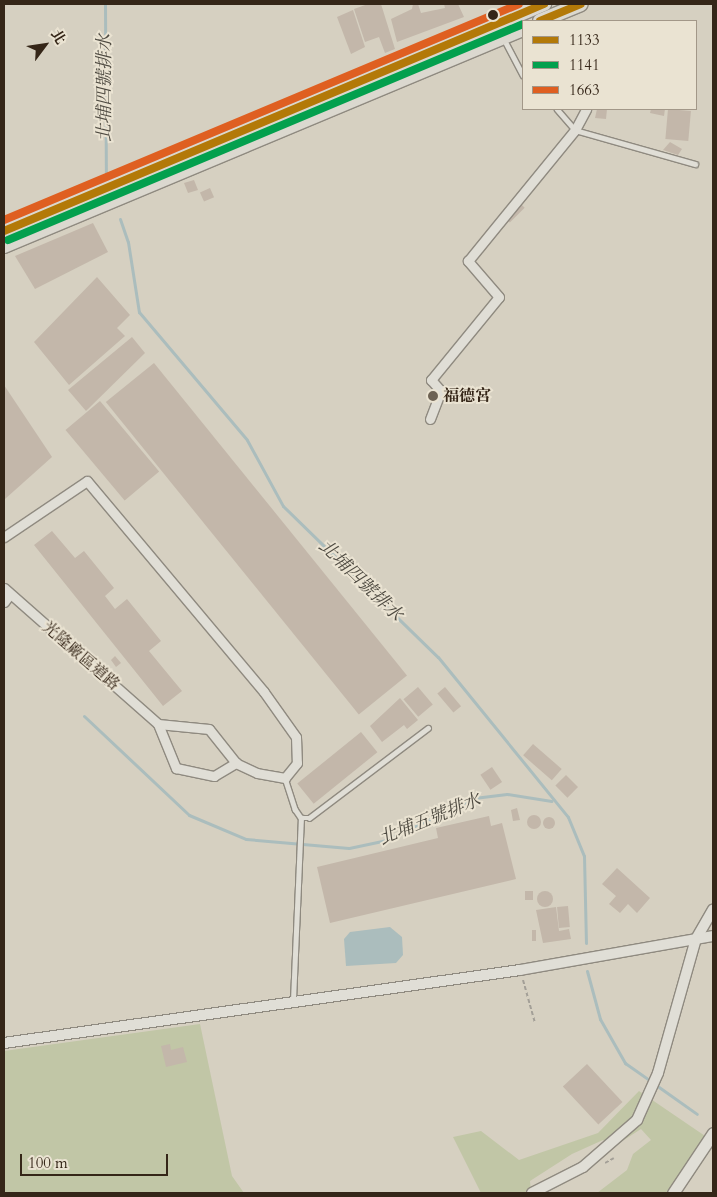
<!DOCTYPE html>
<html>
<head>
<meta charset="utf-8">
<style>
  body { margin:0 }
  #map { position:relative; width:717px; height:1197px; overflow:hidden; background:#d6d0c1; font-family:Cardo,"Noto Serif TC",serif }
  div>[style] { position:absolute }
  .green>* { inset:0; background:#c1c6a6 }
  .water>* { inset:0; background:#abbdbd }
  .stream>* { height:3px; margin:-1.5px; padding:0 1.5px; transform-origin:1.5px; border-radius:1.5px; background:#abbdbd }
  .building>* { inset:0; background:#c3b7aa; transform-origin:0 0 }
  .round { border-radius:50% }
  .path>* { height:2px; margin-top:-1px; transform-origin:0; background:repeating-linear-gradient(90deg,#a39f97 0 4px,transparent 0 6.5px) }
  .roads { filter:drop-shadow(1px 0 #8f8a80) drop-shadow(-1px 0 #8f8a80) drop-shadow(0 1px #8f8a80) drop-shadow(0 -1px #8f8a80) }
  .service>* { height:4.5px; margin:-2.25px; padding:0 2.25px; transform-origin:2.25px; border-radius:2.25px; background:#e0ded6 }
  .minor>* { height:9px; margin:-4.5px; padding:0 4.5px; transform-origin:4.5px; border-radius:4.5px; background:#e0ded6 }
  .tertiary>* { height:10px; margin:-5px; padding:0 5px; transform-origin:5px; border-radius:5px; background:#e0ded6 }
  .secondary>* { height:11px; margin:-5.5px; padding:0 5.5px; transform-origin:5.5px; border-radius:5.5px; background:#e0ded6 }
  .primary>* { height:14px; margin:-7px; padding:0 7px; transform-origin:7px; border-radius:7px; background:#dbd8cf }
  .bus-1>* { height:8px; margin:-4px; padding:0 4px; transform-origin:4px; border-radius:4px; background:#b37908 }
  .bus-2>* { height:8px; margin:-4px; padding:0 4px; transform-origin:4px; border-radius:4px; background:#03a04e }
  .bus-3>* { height:8px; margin:-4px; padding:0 4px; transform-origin:4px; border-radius:4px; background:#df5f21 }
  .dots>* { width:14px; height:14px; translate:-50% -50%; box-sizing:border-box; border:2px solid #eae3d2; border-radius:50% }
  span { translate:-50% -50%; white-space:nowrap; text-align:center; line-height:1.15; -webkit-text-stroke:4px #eae3d2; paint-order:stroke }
  .poi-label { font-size:16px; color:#352618; font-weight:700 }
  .left { translate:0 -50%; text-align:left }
  .street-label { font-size:16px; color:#352618 }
  .water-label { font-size:18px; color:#4e4a41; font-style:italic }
  .frame { position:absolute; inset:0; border:5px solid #352618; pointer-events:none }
  .legend { position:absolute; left:522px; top:20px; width:175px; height:90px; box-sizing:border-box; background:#eae3d2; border:1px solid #a29788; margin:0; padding:6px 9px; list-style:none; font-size:15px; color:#352618 }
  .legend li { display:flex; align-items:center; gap:10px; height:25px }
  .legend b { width:25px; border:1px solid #a29788 }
  .north { position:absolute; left:20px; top:20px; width:50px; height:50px; -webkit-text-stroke:4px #eae3d2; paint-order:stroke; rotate:59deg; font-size:14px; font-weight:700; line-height:20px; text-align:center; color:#352618 }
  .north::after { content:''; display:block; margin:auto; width:18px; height:22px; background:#352618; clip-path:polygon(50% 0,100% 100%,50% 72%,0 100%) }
  .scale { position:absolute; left:20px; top:1154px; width:148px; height:22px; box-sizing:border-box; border:2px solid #352618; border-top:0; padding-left:6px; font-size:15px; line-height:18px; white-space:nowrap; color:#352618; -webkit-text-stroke:4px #eae3d2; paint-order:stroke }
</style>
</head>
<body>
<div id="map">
  <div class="green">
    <div style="clip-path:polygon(200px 1024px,232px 1176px,244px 1193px,4px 1193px,4px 1051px)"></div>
    <div style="clip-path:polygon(639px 1091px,708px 1138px,670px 1193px,597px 1193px,627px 1170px,633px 1154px,651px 1140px,641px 1129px,613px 1147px,603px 1140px,572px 1154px,530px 1181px,531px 1193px,481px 1193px,453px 1137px,481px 1131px,519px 1160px,598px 1133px)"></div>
  </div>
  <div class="water">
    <div style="clip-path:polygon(390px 927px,402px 937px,403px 955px,396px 963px,346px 966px,344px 939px,350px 932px)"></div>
  </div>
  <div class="stream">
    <div style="left:105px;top:4px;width:168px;rotate:89.7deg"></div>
    <div style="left:120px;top:219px;width:24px;rotate:71deg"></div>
    <div style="left:128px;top:242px;width:71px;rotate:81.1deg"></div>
    <div style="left:139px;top:312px;width:167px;rotate:49.8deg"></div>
    <div style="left:247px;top:440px;width:75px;rotate:61.4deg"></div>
    <div style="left:283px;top:506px;width:216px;rotate:44.3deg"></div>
    <div style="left:438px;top:657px;width:206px;rotate:50.9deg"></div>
    <div style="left:568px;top:817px;width:42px;rotate:67.7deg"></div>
    <div style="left:584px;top:856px;width:87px;rotate:88.7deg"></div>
    <div style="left:84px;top:716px;width:144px;rotate:43.3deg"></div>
    <div style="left:189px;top:815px;width:62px;rotate:22.8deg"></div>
    <div style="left:246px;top:839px;width:103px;rotate:5deg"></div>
    <div style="left:349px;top:848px;width:35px;rotate:-12deg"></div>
    <div style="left:383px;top:841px;width:101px;rotate:-25.3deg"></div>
    <div style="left:474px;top:798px;width:33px;rotate:-7deg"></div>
    <div style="left:507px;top:794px;width:45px;rotate:9deg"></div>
    <div style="left:587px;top:971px;width:50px;rotate:74.8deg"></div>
    <div style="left:600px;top:1019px;width:51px;rotate:60.4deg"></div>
    <div style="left:625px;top:1063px;width:32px;rotate:35deg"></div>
    <div style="left:656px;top:1085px;width:50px;rotate:35.3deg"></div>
  </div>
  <div class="building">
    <div style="clip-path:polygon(368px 4px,381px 4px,395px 49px,385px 53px,379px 37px,365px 42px,354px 9px)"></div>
    <div style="clip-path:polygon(413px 4px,418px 4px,421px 13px,445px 8px,444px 4px,458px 4px,464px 17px,397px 42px,391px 19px,412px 9px)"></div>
    <div style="clip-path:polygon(353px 10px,365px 47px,351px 54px,337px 17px)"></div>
    <div style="clip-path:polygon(597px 109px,607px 109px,606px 119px,595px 118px)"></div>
    <div style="clip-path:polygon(651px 109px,665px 109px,664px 116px,650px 113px)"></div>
    <div style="left:668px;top:109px;width:23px;height:30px;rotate:5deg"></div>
    <div style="clip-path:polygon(670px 142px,682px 149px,678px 155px,663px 150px)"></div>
    <div style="clip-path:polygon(194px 180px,198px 190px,188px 193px,184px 183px)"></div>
    <div style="left:210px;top:188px;width:10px;height:11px;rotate:66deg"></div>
    <div style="left:519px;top:202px;width:8px;height:21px;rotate:45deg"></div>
    <div style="clip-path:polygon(93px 223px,108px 252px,35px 289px,15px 256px)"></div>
    <div style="clip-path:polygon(97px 277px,130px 315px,117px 328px,125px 336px,69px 385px,34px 342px)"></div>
    <div style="clip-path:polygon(132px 337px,145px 353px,86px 411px,68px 390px)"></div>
    <div style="left:154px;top:363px;width:402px;height:62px;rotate:51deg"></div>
    <div style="clip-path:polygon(4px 385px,52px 457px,5px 499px,4px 497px)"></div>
    <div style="left:437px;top:396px;width:6px;height:19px;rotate:18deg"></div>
    <div style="left:100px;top:401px;width:92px;height:45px;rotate:50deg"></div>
    <div style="clip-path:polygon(52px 531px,75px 558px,84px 551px,114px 588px,105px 596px,115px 609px,127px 599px,161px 641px,149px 651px,182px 691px,163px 706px,34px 545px)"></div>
    <div style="clip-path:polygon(115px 656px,121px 663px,116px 667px,111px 660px)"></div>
    <div style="left:418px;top:687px;width:23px;height:19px;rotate:50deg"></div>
    <div style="left:445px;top:687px;width:25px;height:10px;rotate:50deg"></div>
    <div style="clip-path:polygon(400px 698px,418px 720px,407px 729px,404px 725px,382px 742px,370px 726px)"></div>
    <div style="left:361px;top:732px;width:26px;height:82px;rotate:51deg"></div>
    <div style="left:533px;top:744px;width:38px;height:15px;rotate:41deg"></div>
    <div style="left:492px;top:767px;width:18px;height:14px;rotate:56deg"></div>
    <div style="left:566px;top:775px;width:17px;height:15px;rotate:45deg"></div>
    <div style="clip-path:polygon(517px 808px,520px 820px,513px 821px,511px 810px)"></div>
    <div class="round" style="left:527px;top:815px;width:14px;height:14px"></div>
    <div style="clip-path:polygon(489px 816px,491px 826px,502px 823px,516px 879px,330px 923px,317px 867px,438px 838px,436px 828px)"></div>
    <div class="round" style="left:543px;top:817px;width:12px;height:12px"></div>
    <div style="clip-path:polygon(617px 868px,650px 898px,637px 913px,628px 904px,620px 913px,609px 904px,616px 896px,602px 884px)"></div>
    <div style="left:525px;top:891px;width:8px;height:9px"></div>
    <div class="round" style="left:537px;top:891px;width:16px;height:16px"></div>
    <div style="left:568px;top:906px;width:21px;height:11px;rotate:85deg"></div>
    <div style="clip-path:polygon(556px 907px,559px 931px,569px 929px,571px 939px,543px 943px,536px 910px)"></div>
    <div style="left:532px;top:930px;width:4px;height:11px"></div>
    <div style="clip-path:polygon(170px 1044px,171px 1050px,183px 1047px,187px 1062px,166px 1067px,161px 1046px)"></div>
    <div style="left:587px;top:1064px;width:52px;height:33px;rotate:47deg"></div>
  </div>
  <div class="path">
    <div style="left:523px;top:980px;width:45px;rotate:74.4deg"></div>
    <div style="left:605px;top:1163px;width:10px;rotate:-29deg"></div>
  </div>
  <div class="roads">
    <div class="service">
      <div style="left:504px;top:39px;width:41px;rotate:62.2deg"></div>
      <div style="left:557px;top:109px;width:28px;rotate:49deg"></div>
      <div style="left:575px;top:130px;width:125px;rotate:15.8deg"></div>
      <div style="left:285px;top:778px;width:33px;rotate:72deg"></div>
      <div style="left:295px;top:809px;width:11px;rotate:56deg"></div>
      <div style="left:301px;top:818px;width:8px"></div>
      <div style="left:309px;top:818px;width:149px;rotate:-37.1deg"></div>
      <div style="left:293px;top:1000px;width:182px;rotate:-87.5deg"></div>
    </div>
    <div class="minor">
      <div style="left:430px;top:419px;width:30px;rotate:-69deg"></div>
      <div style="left:441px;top:391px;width:15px;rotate:-132deg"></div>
      <div style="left:431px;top:380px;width:107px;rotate:-50.7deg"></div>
      <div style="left:499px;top:297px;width:48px;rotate:-130.7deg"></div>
      <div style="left:468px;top:261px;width:169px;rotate:-50.8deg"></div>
      <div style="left:575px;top:130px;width:24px;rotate:-62deg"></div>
      <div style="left:4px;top:537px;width:100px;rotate:-34deg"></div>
      <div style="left:87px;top:481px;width:275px;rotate:50deg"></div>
      <div style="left:264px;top:692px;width:55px;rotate:54.6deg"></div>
      <div style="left:296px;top:737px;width:26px;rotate:88deg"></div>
      <div style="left:297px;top:763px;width:19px;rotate:129deg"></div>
      <div style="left:285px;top:778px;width:28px;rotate:-170deg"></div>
      <div style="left:257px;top:773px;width:23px;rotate:-155deg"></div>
      <div style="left:4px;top:588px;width:205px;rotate:41.4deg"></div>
      <div style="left:158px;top:724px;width:48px;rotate:67.8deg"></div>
      <div style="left:176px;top:768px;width:39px;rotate:12deg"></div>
      <div style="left:214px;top:776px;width:26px;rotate:-31deg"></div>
      <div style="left:236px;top:763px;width:43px;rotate:-128.5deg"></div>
      <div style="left:209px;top:729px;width:51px;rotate:-174.4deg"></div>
      <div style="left:4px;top:602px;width:10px;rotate:-53deg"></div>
    </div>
    <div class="tertiary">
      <div style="left:4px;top:1043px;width:521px;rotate:-8.05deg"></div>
      <div style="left:520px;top:970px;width:196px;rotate:-10deg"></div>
      <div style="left:532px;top:1193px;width:57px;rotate:-27deg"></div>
      <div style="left:583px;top:1167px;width:72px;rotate:-41deg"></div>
      <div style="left:637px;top:1120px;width:51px;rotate:-65.9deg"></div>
      <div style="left:658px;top:1073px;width:139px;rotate:-74.2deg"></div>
      <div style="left:696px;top:939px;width:34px;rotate:-60deg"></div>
    </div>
    <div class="secondary">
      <div style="left:673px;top:1193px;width:72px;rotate:-56.3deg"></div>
    </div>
    <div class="primary">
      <div style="left:540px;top:21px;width:44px;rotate:-22.5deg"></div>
      <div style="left:4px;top:231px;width:586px;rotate:-22.8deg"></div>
      <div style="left:4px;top:246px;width:563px;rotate:-22.69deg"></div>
    </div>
  </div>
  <div class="bus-1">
    <div style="left:540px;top:21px;width:44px;rotate:-22.5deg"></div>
    <div style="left:4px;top:231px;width:586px;rotate:-22.8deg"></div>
  </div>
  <div class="bus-2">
    <div style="left:8px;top:240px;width:558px;rotate:-22.75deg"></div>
  </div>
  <div class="bus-3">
    <div style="left:4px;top:220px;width:558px;rotate:-22.75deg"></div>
  </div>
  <div class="dots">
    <div style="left:493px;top:15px;background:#352618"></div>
    <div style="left:433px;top:396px;background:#6d6253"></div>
  </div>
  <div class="poi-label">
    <span class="left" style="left:443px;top:396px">福德宮</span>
  </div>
  <div class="street-label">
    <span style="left:81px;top:656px;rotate:41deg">光隆廠區道路</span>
  </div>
  <div class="water-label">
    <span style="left:105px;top:88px;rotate:-90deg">北埔四號排水</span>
    <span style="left:360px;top:581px;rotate:44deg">北埔四號排水</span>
    <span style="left:430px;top:820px;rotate:-22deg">北埔五號排水</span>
  </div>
  <div class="frame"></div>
  <ul class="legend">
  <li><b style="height:6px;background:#b37908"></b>1133</li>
  <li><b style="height:6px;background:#03a04e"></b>1141</li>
  <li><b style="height:6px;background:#df5f21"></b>1663</li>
  </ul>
  <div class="north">北</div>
  <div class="scale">100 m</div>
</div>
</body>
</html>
